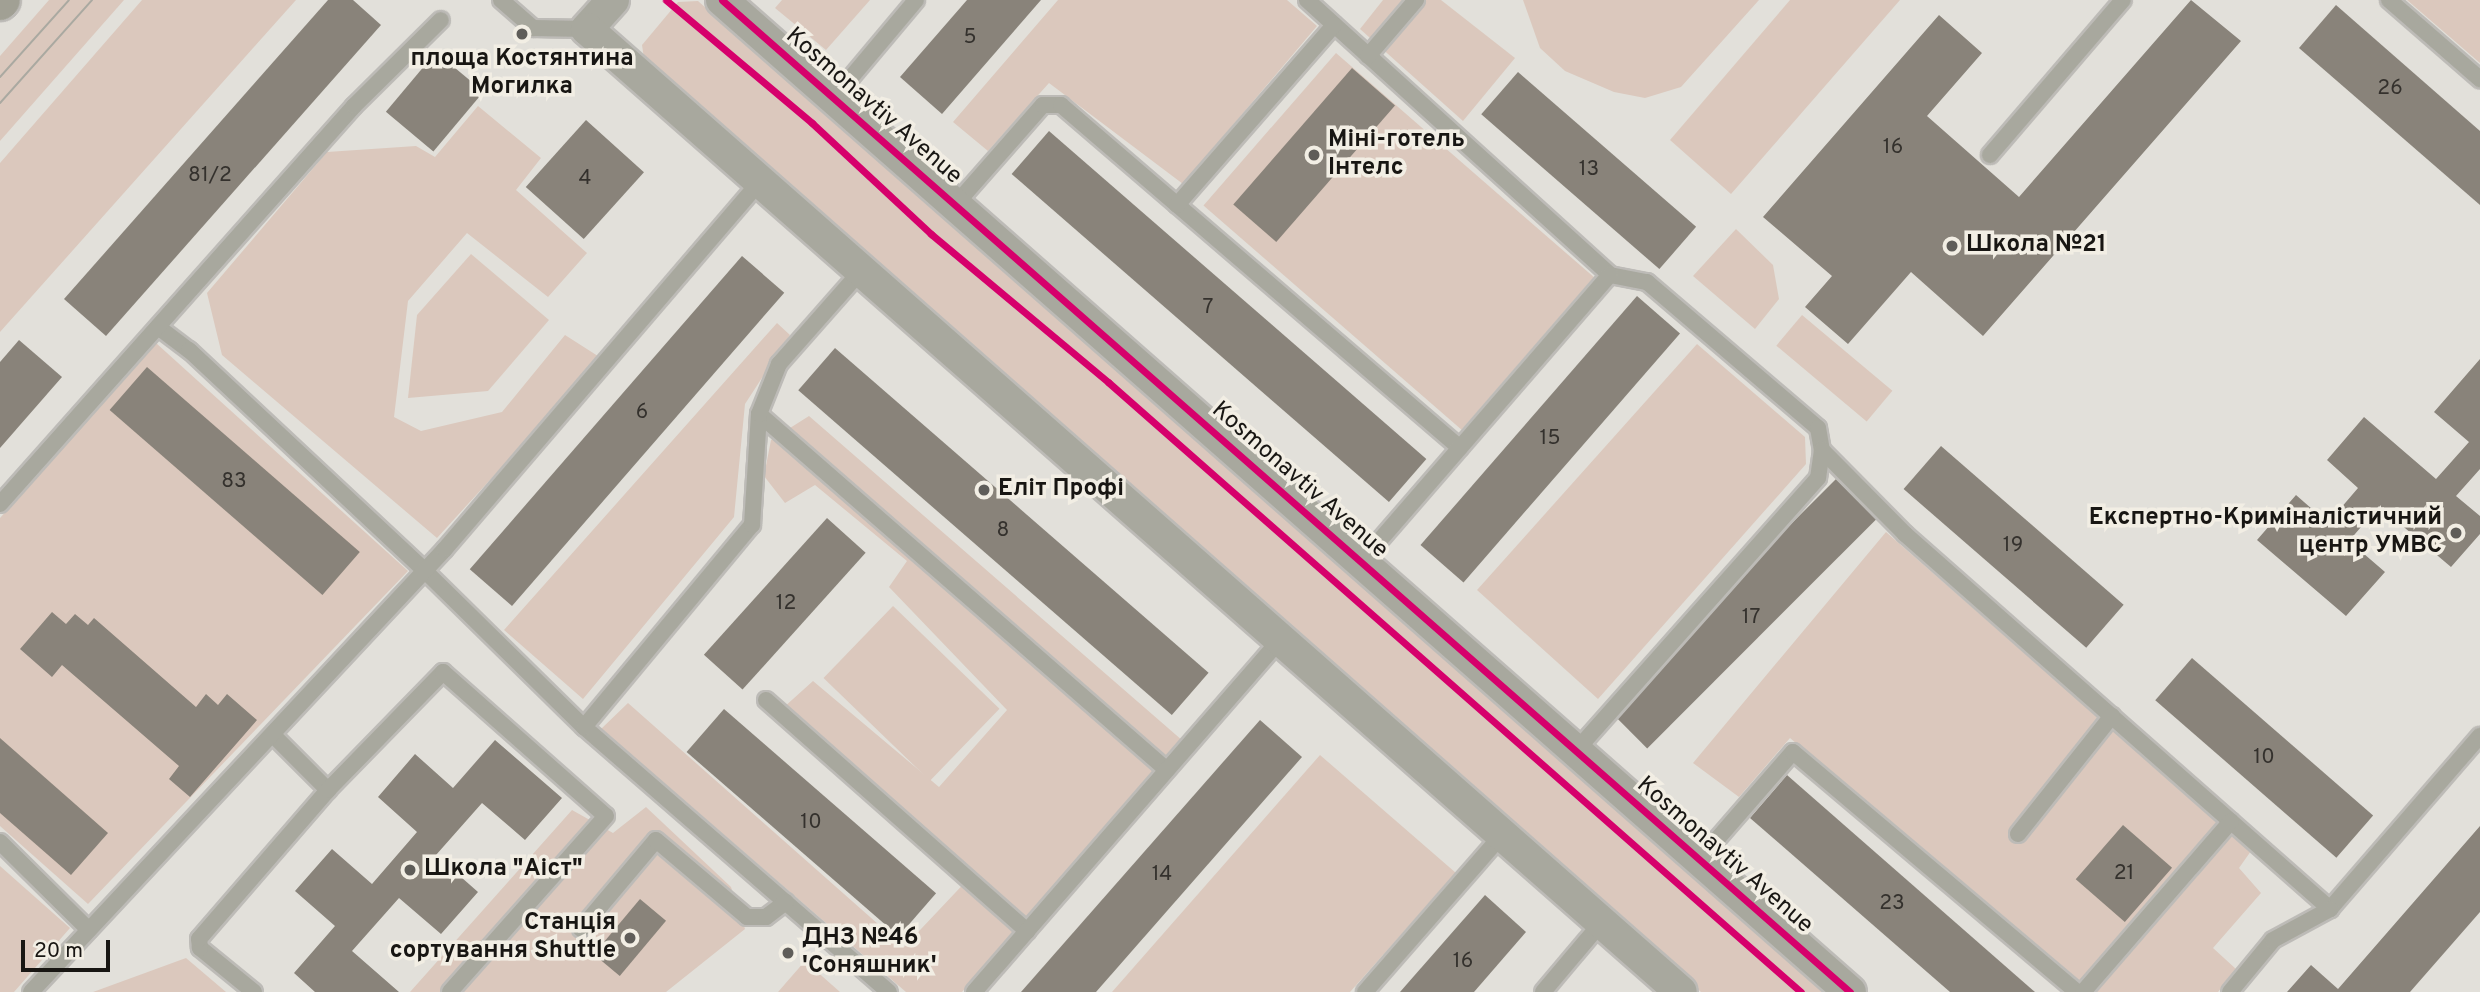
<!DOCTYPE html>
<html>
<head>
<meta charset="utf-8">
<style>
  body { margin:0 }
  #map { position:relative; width:2480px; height:992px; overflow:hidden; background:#e2e0da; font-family:Overpass,sans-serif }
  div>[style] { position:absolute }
  .green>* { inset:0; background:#dbc8bd; transform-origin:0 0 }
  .building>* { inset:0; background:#89837a; transform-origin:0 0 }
  .roads { filter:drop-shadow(2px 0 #bdbbb7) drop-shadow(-2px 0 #bdbbb7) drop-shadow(0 2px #bdbbb7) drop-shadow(0 -2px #bdbbb7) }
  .lane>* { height:16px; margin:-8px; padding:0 8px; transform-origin:8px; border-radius:8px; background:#a8a89e }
  .street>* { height:32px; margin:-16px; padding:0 16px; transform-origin:16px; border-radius:16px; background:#a8a89e }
  .primary>* { height:38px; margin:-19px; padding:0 19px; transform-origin:19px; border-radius:19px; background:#a1a094 }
  .tram>* { height:2px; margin:-1px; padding:0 1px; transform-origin:1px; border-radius:1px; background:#aaa9a1 }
  .cycleway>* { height:7px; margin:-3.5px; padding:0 3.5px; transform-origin:3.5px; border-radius:3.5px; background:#d6006c }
  .dots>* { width:19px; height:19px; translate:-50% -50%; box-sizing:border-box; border:4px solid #f2eee4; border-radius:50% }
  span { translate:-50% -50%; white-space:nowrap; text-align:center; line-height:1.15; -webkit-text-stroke:7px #f2eee4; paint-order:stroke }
  .number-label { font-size:21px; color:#34312d }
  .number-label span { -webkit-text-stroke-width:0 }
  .poi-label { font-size:24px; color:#181613; font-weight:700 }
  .left { translate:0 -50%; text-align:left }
  .right { translate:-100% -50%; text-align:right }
  .street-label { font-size:24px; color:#181613 }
  .scale { position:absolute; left:21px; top:940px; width:89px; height:32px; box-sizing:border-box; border:4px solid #181613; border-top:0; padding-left:9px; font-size:21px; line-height:24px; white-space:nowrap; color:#181613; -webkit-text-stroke:5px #f2eee4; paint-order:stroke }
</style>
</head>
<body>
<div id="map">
  <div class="green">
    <div style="clip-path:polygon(49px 0,124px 0,0 141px,0 56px)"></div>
    <div style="clip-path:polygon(142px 0,296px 0,0 332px,0 163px)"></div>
    <div style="clip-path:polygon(782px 0,870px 0,826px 50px,775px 8px)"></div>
    <div style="clip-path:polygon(1058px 0,1287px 0,1317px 26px,1183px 184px,1049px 83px,988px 151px,953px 122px)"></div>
    <div style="clip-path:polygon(1383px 0,1441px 0,1515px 58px,1463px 121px,1360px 29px)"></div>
    <div style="clip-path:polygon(1523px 0,1759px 0,1681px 87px,1645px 98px,1614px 92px,1565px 71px,1540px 48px)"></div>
    <div style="clip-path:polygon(1790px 0,1900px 0,1731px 194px,1670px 140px)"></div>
    <div style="clip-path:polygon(2407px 0,2480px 0,2480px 63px)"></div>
    <div style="clip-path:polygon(698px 1px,1825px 992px,1701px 992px,645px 65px,642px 45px,678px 2px)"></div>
    <div style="left:1336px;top:53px;width:342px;height:202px;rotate:41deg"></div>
    <div style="clip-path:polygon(478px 106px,541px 158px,516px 190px,587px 253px,548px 297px,467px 233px,408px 301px,394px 417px,421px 431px,502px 412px,565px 335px,601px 358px,437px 538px,222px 355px,207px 293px,327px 152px,416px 146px,435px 157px)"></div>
    <div style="clip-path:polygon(1736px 229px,1773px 265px,1779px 299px,1755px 329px,1693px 276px)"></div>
    <div style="clip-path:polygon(471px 254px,549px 320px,488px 391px,408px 398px,417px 315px)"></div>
    <div style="left:1802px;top:315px;width:118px;height:40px;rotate:40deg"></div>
    <div style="clip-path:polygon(777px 323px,790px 335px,745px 404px,734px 517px,583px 699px,504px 630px)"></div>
    <div style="clip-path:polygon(156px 343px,408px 571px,88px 904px,0 826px,0 518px)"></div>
    <div style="clip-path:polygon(1697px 344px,1805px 437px,1806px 464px,1598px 699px,1477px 590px)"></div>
    <div style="clip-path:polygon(809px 416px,1183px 741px,962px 992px,906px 992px,601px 729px,628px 703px,904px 947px,972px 875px,783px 708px,813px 681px,939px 787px,1007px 710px,889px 587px,907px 561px,815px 485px,785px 503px,764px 476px,771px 440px)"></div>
    <div style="clip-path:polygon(1886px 532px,2251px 851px,2239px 868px,2261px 893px,2213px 948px,2236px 969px,2218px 992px,2086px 992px,1790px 738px,1739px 797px,1693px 763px)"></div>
    <div style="left:893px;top:606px;width:148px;height:100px;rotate:44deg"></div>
    <div style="clip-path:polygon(1320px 755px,1456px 873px,1350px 992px,1112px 992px)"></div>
    <div style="clip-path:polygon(646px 807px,731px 887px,745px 929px,666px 992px,410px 992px,572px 810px,613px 833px)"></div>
    <div style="clip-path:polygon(0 866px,70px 928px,14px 992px,0 992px)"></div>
    <div style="clip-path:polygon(186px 958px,226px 992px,93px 992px)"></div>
    <div style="clip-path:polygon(805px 961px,840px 992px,778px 992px)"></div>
  </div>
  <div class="building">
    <div style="clip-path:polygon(328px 0,353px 0,381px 25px,106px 336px,64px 299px)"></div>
    <div style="clip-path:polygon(967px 0,1041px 0,942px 114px,900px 77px)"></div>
    <div style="clip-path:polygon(2191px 0,2241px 41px,1983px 336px,1911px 272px,1848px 344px,1805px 307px,1832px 276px,1763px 217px,1939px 15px,1982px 53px,1927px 116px,2019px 197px)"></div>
    <div style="clip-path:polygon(2336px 5px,2480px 131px,2480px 205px,2299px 48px)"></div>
    <div style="left:436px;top:52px;width:62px;height:78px;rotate:40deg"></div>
    <div style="left:1352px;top:68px;width:57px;height:181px;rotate:41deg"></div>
    <div style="left:1518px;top:72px;width:236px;height:56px;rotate:41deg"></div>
    <div style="left:586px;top:120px;width:78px;height:90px;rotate:42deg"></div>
    <div style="left:1049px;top:131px;width:500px;height:57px;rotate:41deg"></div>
    <div style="left:742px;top:256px;width:56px;height:415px;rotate:41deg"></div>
    <div style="left:1637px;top:296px;width:57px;height:330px;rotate:41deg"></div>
    <div style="clip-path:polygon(19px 340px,62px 377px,0 448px,0 362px)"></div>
    <div style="left:835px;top:348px;width:495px;height:56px;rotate:41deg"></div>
    <div style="clip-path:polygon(2480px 359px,2480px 469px,2456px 496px,2480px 516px,2480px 534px,2451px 567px,2379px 506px,2349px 541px,2385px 572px,2346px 616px,2257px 540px,2296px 495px,2328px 523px,2358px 488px,2327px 460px,2364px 417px,2436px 479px,2469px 442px,2434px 412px)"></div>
    <div style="left:147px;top:367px;width:282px;height:57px;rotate:41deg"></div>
    <div style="left:1941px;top:446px;width:242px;height:57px;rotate:41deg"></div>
    <div style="left:1836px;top:479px;width:57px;height:324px;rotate:45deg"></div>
    <div style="left:827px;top:518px;width:52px;height:184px;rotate:42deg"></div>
    <div style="clip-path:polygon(52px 612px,66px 624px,75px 614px,88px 625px,94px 618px,196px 707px,206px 694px,218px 705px,227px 694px,257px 720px,190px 797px,169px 779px,179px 766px,62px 665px,52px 677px,20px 649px)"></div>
    <div style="left:2192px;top:658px;width:240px;height:56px;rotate:41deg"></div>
    <div style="left:724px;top:709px;width:281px;height:57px;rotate:41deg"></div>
    <div style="clip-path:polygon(1260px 720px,1302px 757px,1096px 992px,1021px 992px)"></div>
    <div style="clip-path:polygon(0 738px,108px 833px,71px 875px,0 813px)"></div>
    <div style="clip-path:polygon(495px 740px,562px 798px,525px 840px,482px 803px,436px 855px,478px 892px,441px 934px,399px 898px,352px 951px,399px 992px,315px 992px,294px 973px,335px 926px,295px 891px,332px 849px,372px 884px,417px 832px,378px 797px,415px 754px,453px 788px)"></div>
    <div style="clip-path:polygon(1787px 775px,2035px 992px,1950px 992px,1750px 818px)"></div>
    <div style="left:2123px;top:825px;width:65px;height:72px;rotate:41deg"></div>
    <div style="clip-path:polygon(2480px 826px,2480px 912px,2410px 992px,2287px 992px,2311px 965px,2338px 989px)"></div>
    <div style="clip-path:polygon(1485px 895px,1526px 932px,1474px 992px,1400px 992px)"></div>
    <div style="left:640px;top:899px;width:34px;height:72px;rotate:40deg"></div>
  </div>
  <div class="roads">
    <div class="lane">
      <div style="left:501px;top:0;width:43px;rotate:41.2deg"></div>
      <div style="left:533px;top:28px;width:54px;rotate:1.1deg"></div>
      <div style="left:1307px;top:0;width:409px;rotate:42.2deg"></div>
      <div style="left:1610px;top:275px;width:38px;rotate:11deg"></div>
      <div style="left:1647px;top:282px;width:225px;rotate:40.5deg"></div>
      <div style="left:1818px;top:428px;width:22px;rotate:80deg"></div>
      <div style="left:1822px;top:450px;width:28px;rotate:98deg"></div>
      <div style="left:1818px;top:478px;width:365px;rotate:131.6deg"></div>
      <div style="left:2389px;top:0;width:121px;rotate:41deg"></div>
      <div style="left:1368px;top:56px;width:74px;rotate:-49.4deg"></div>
      <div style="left:833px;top:99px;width:129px;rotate:-50deg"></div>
      <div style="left:1990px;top:155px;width:204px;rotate:-49.4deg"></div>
      <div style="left:955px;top:205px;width:133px;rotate:-48.7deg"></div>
      <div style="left:1043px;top:105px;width:18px"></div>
      <div style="left:1061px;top:105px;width:526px;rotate:40.68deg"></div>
      <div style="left:1177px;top:205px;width:239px;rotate:-48.9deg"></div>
      <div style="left:158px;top:327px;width:39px;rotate:37deg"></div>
      <div style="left:189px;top:350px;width:323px;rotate:43.1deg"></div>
      <div style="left:425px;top:571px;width:223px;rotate:44.5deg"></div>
      <div style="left:584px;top:727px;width:404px;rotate:41deg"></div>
      <div style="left:759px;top:414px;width:541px;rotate:41.11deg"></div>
      <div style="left:1822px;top:450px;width:118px;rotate:45.3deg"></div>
      <div style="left:1905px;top:534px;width:567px;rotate:41.42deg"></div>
      <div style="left:2330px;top:909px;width:229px;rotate:-49.1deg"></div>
      <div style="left:0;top:504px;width:533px;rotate:-48.35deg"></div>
      <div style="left:354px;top:106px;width:122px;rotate:-44.7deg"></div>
      <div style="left:1361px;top:562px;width:380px;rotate:-49.1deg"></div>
      <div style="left:766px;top:700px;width:349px;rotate:41.5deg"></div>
      <div style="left:584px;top:727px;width:263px;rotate:-50.3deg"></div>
      <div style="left:752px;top:525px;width:111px;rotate:-86.4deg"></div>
      <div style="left:759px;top:414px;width:54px;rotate:-68.2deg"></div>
      <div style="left:779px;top:364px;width:123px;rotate:-48.6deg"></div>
      <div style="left:273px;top:735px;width:78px;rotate:45deg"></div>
      <div style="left:2018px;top:834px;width:151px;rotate:-51.5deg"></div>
      <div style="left:0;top:842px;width:125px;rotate:44.7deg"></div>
      <div style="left:1699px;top:860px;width:143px;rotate:-49deg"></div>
      <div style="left:1793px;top:752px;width:372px;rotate:40.2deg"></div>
      <div style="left:581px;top:929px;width:116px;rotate:-49.9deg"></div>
      <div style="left:656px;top:840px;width:119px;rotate:40.2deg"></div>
      <div style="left:747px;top:917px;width:19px"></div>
      <div style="left:766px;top:917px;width:25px;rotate:-37deg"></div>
      <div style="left:31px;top:992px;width:606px;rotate:-46.94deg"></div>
      <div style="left:445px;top:549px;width:482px;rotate:-49.4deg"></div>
      <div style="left:254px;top:992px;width:70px;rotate:-140.8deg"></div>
      <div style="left:200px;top:948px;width:9px;rotate:-96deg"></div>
      <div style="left:199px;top:939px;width:197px;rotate:-49.1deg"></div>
      <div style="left:328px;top:790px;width:165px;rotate:-45.7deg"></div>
      <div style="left:443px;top:672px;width:217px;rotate:41.5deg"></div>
      <div style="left:606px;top:816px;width:235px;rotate:131.6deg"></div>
      <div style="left:974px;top:992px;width:465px;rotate:-49deg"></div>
      <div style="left:1365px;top:992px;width:208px;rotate:-48.9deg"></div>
      <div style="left:1543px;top:992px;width:92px;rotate:-49.9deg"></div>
      <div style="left:2083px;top:992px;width:226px;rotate:-49.1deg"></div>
      <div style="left:2230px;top:992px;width:67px;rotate:-50.4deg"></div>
      <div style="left:2273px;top:940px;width:65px;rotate:-28.5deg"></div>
    </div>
    <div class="street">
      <div style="left:613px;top:0;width:39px;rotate:132deg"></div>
      <div style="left:587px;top:29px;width:1457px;rotate:41.36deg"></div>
      <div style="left:722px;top:0;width:1502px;rotate:41.33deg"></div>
    </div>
    <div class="primary">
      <div style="left:0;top:1px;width:1px;rotate:-45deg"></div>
    </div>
  </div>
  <div class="tram">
    <div style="left:0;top:77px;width:103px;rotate:-48.1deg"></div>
    <div style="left:0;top:103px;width:138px;rotate:-48.2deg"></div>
  </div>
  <div class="cycleway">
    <div style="left:666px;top:0;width:191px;rotate:40.1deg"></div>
    <div style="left:812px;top:123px;width:163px;rotate:43deg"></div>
    <div style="left:931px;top:234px;width:231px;rotate:39.9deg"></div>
    <div style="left:1108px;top:382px;width:923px;rotate:41.36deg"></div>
    <div style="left:722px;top:0;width:1502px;rotate:41.33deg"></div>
  </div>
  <div class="dots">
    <div style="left:522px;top:34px;background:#5f5d59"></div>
    <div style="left:1314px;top:155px;background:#5f5d59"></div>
    <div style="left:1952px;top:246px;background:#5f5d59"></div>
    <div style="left:984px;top:490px;background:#5f5d59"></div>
    <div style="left:2456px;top:533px;background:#5f5d59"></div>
    <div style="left:410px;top:870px;background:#5f5d59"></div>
    <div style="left:630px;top:938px;background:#5f5d59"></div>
    <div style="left:788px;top:953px;background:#5f5d59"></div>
  </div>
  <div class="number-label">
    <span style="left:970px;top:38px">5</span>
    <span style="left:2390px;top:89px">26</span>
    <span style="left:1893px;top:148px">16</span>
    <span style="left:1589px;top:170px">13</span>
    <span style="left:210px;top:176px">81/2</span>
    <span style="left:585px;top:179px">4</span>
    <span style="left:1208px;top:308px">7</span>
    <span style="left:642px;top:413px">6</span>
    <span style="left:1550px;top:439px">15</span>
    <span style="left:234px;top:482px">83</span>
    <span style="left:1003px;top:531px">8</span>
    <span style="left:2013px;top:546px">19</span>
    <span style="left:786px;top:604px">12</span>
    <span style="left:1751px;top:618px">17</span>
    <span style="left:2264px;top:758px">10</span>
    <span style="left:811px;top:823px">10</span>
    <span style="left:2124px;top:874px">21</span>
    <span style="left:1162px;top:875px">14</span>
    <span style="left:1892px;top:904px">23</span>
    <span style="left:1463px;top:962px">16</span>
  </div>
  <div class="poi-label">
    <span style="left:522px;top:74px">площа Костянтина<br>Могилка</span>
    <span class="left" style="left:1328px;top:155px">Міні-готель<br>Інтелс</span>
    <span class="left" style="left:1966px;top:246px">Школа №21</span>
    <span class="left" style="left:998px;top:490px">Еліт Профі</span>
    <span class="right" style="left:2442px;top:533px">Експертно-Криміналістичний<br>центр УМВС</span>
    <span class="left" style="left:424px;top:870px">Школа "Аіст"</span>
    <span class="right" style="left:616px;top:938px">Станція<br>сортування Shuttle</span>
    <span class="left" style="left:802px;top:953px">ДНЗ №46<br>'Соняшник'</span>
  </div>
  <div class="street-label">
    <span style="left:873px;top:107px;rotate:41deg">Kosmonavtiv Avenue</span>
    <span style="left:1299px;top:481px;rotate:41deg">Kosmonavtiv Avenue</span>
    <span style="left:1724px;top:856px;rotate:41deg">Kosmonavtiv Avenue</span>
  </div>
  <div class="scale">20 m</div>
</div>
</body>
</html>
